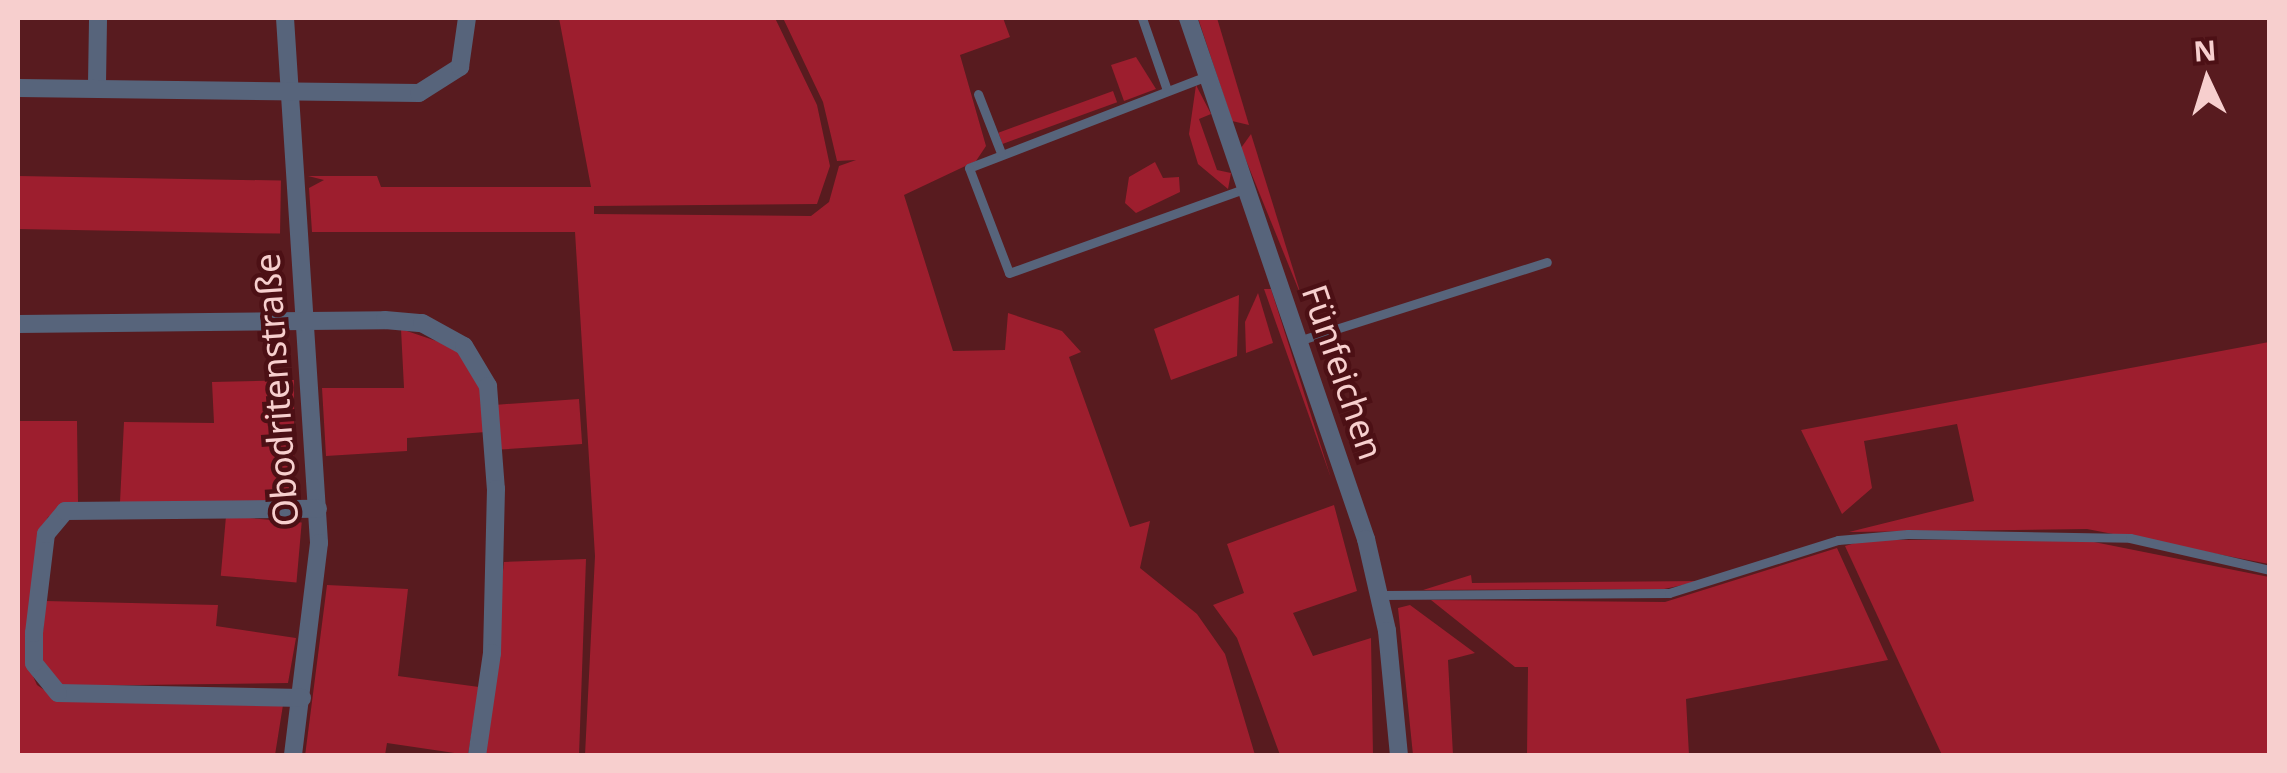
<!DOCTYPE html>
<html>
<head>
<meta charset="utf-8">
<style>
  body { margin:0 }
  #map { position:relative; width:2287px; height:773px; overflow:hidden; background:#581b1f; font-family:"Noto Sans",sans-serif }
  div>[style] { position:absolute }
  .green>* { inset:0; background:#9d1e2e; transform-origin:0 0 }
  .lane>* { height:9px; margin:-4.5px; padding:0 4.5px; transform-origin:4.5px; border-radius:4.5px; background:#57647b }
  .street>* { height:18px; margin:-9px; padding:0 9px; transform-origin:9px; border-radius:9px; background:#57647b }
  span { translate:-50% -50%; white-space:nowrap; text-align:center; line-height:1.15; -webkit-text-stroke:9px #4c1015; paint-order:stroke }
  .street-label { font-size:35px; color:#f7cfce }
  .frame { position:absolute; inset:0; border:20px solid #f7cfce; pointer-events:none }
  .north { position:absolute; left:2157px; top:30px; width:100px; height:100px; -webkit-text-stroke:8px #4c1015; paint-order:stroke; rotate:356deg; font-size:28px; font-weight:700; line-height:40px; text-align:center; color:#f7cfce }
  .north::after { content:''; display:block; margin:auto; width:35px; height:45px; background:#f7cfce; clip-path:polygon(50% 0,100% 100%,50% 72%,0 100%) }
</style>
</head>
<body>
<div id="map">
  <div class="green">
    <div style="clip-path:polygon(559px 18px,775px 18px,817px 105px,830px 166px,817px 204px,594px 206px,594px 214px,811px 216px,829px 202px,839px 166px,856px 160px,837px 161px,823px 102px,783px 18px,1003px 18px,1010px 37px,960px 55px,986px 146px,976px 161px,904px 195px,953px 351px,1005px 350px,1008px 313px,1062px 331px,1081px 352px,1069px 357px,1130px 527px,1150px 521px,1140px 568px,1197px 614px,1225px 654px,1255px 755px,585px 755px,595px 556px,575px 232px,312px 232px,309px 188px,324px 180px,308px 176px,377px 176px,381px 187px,591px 187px)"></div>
    <div style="clip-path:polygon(1198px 18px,1217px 18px,1249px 125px,1232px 121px)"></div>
    <div style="clip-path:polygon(1136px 57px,1156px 89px,1124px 101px,1111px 65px)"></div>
    <div style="clip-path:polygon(1196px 85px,1211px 114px,1199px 119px,1217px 170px,1231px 173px,1228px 189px,1198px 164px,1189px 134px)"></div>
    <div style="left:1113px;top:91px;width:12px;height:122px;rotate:70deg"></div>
    <div style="clip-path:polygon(1251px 134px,1302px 298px,1241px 148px)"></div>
    <div style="clip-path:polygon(1155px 162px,1163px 178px,1179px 177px,1180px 192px,1136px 213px,1125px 203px,1129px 177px)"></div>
    <div style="left:18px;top:176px;width:263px;height:53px;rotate:1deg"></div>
    <div style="clip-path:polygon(1264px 289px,1271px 289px,1331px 478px)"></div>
    <div style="clip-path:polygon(1258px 293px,1273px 343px,1246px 353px,1245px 322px)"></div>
    <div style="clip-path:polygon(1239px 295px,1237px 356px,1171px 380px,1154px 329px)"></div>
    <div style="clip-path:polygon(401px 329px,460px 349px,480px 386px,486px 432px,407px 438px,407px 451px,326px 456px,322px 388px,404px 388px)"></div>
    <div style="clip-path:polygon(2269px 342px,2269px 564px,2087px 529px,1849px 532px,1974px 501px,1957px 424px,1864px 441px,1872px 488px,1842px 514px,1801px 430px)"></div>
    <div style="clip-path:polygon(294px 380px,294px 503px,120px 502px,124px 422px,214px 423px,212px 382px)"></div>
    <div style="left:579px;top:399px;width:45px;height:82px;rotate:86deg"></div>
    <div style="clip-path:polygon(18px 421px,77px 421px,78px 502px,48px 517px,40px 533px,27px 663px,37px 685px,56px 698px,283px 705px,275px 755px,18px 756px)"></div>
    <div style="clip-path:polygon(1334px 505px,1357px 591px,1293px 613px,1313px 656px,1371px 638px,1373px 755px,1280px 755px,1237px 638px,1213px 605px,1244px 593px,1227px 544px)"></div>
    <div style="left:226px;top:516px;width:76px;height:60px;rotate:5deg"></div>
    <div style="clip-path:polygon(1865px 540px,2084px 540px,2269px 577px,2269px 755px,1942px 755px,1845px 546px)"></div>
    <div style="clip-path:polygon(1837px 548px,1888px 660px,1686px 699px,1689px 755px,1527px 755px,1528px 667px,1515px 667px,1431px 600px,1665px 602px)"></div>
    <div style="clip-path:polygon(586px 559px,579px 755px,483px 756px,504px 562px)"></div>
    <div style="clip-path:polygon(1471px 575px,1472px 583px,1702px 581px,1664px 589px,1423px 590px)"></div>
    <div style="clip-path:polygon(327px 585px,408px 589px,398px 676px,479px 687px,468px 755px,387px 743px,385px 755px,305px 756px)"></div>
    <div style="clip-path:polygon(45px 601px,218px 605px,216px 626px,296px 638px,288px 683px,60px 686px,41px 662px)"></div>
    <div style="clip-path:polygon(1410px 605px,1475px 653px,1448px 660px,1453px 755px,1413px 755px,1398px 608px)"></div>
  </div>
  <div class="lane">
    <div style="left:1142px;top:18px;width:76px;rotate:70.9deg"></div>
    <div style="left:1207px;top:76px;width:255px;rotate:158.9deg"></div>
    <div style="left:969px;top:168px;width:112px;rotate:69.1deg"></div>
    <div style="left:1009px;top:273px;width:253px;rotate:-19.7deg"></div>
    <div style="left:978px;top:94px;width:63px;rotate:68.7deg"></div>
    <div style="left:1298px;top:341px;width:261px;rotate:-17.6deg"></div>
    <div style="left:1381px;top:595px;width:288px;rotate:-0.4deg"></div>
    <div style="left:1669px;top:593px;width:177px;rotate:-17.4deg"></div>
    <div style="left:1838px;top:540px;width:70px;rotate:-4.9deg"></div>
    <div style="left:1908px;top:534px;width:222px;rotate:1deg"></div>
    <div style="left:2130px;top:538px;width:144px;rotate:12.9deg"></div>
  </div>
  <div class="street">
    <div style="left:285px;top:18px;width:526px;rotate:86.29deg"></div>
    <div style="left:319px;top:543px;width:215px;rotate:97deg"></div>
    <div style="left:1188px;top:18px;width:551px;rotate:71.14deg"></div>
    <div style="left:1366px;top:539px;width:94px;rotate:77.1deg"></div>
    <div style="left:1387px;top:631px;width:126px;rotate:84.5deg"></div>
    <div style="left:97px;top:84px;width:66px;rotate:-89.1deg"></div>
    <div style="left:18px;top:88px;width:401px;rotate:0.7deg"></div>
    <div style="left:419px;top:93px;width:49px;rotate:-32.4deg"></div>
    <div style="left:460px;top:67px;width:49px;rotate:-81.9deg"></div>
    <div style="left:18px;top:324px;width:367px;rotate:-0.6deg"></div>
    <div style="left:385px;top:320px;width:37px;rotate:5deg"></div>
    <div style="left:422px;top:323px;width:48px;rotate:28.7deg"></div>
    <div style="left:464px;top:346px;width:47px;rotate:59deg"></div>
    <div style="left:488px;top:386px;width:103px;rotate:85.6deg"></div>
    <div style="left:496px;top:489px;width:164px;rotate:91.4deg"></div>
    <div style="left:492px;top:653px;width:104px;rotate:98.3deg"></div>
    <div style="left:302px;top:698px;width:244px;rotate:-178.8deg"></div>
    <div style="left:58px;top:693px;width:38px;rotate:-129deg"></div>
    <div style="left:34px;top:663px;width:30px;rotate:-90deg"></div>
    <div style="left:34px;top:633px;width:100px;rotate:-83.1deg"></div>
    <div style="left:46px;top:534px;width:30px;rotate:-50deg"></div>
    <div style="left:65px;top:511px;width:253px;rotate:-0.5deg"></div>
  </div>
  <div class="street-label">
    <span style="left:1343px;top:372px;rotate:71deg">Fünfeichen</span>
    <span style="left:276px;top:390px;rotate:-94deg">Obodritenstraße</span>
  </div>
  <div class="frame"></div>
  <div class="north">N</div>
</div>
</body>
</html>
